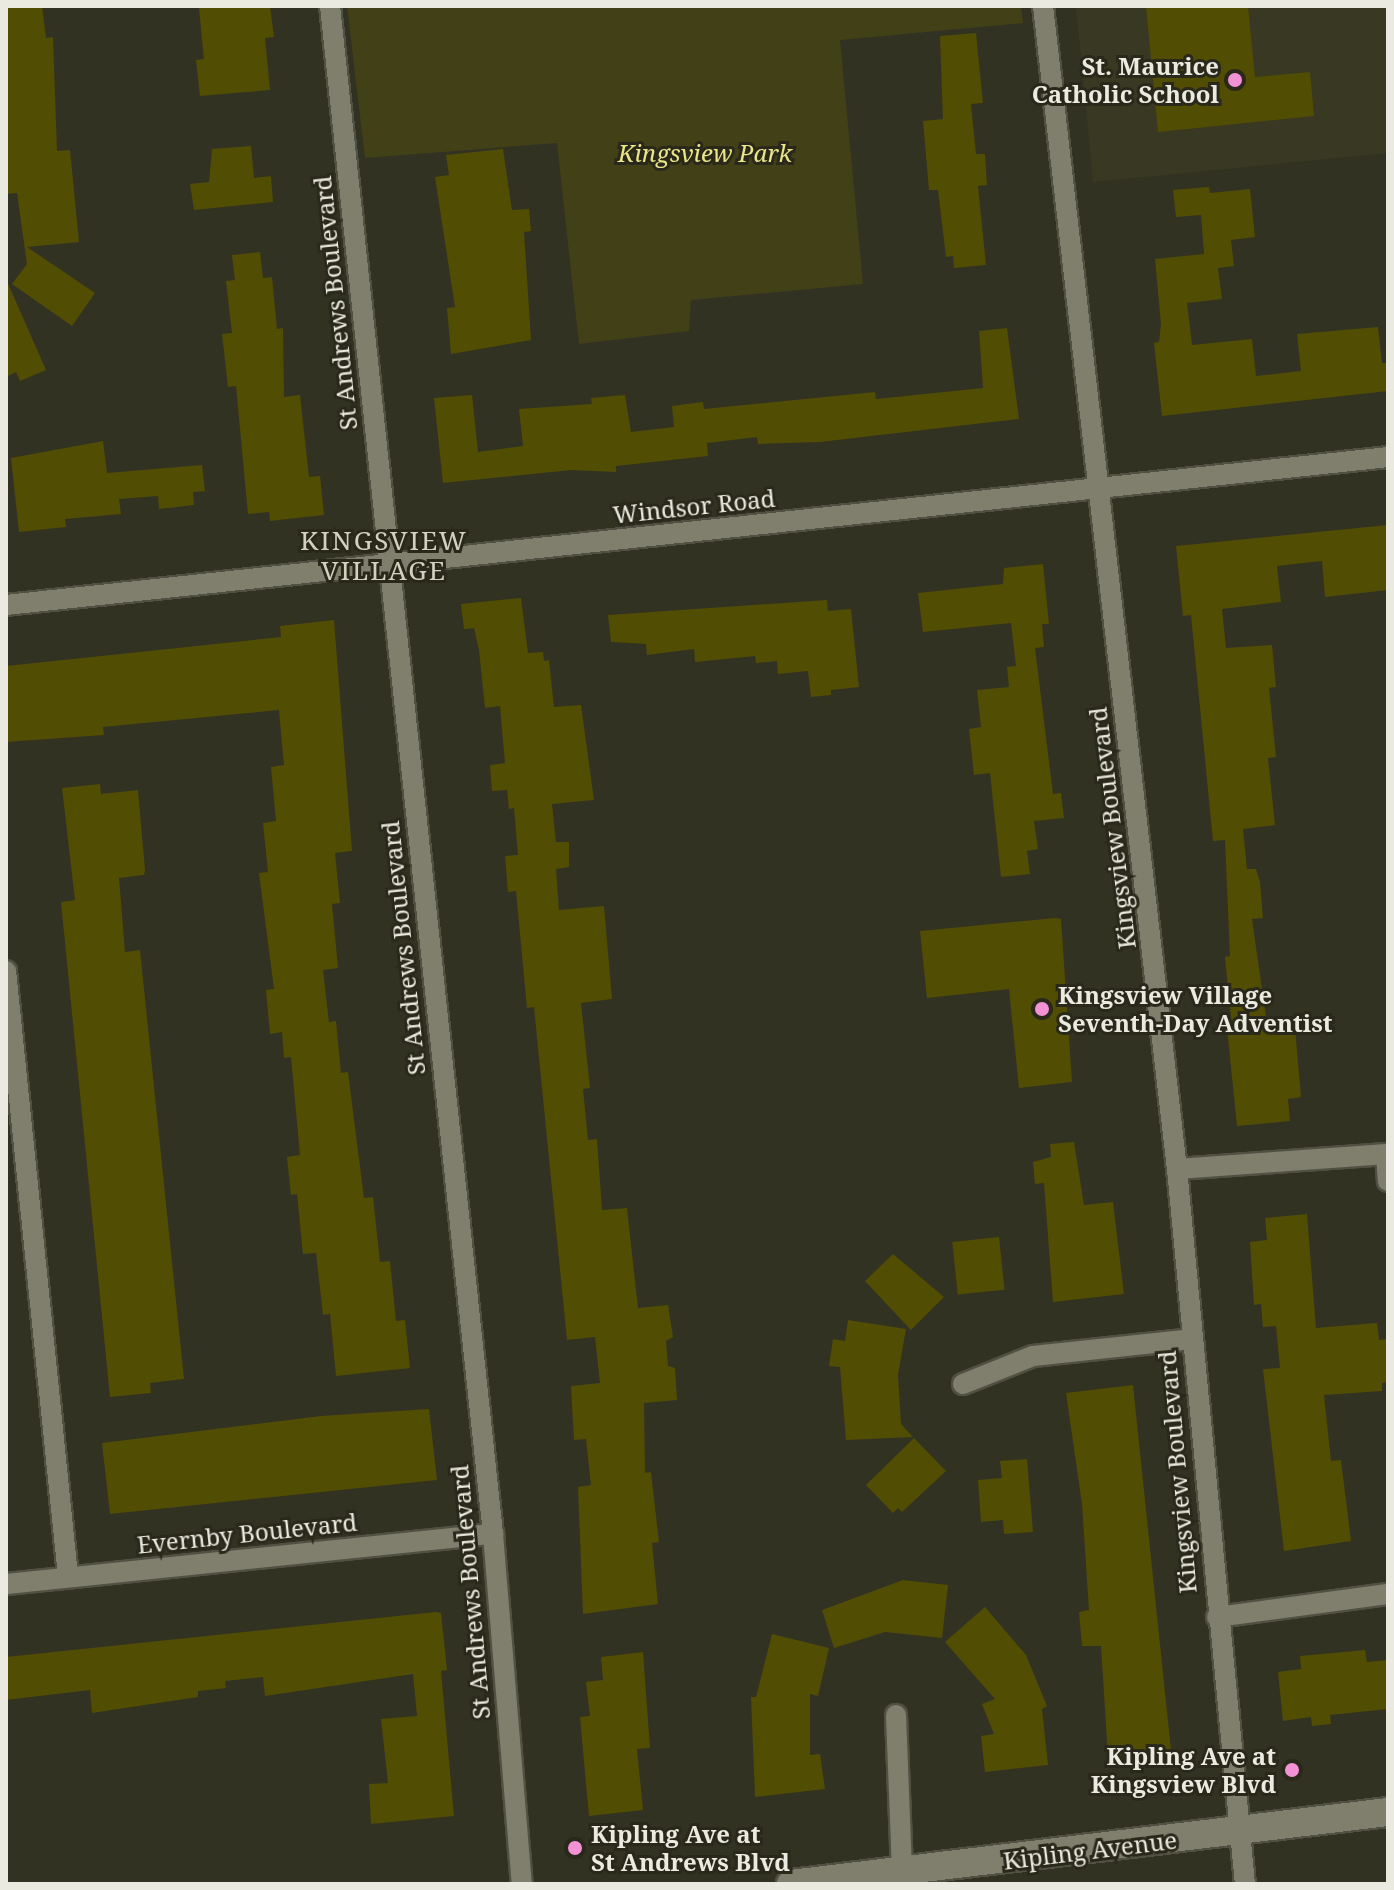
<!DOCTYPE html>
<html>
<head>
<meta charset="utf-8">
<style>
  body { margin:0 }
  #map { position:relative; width:1394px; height:1890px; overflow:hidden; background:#323223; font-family:"Noto Serif",serif }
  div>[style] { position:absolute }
  .built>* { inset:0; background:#393822 }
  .green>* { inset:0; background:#424017 }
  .building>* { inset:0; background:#514d03; transform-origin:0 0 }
  .roads { filter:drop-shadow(2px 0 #505043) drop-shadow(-2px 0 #505043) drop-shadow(0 2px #505043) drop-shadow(0 -2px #505043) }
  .minor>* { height:20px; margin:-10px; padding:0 10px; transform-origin:10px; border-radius:10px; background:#807f6e }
  .secondary>* { height:28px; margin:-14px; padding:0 14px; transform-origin:14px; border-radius:14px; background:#807f6e }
  .dots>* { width:22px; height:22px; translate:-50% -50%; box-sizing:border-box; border:4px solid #29281a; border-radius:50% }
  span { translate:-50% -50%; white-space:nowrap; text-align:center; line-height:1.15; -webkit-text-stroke:6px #29281a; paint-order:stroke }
  .poi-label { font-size:24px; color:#eaeae0; font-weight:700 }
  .right { translate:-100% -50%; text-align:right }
  .left { translate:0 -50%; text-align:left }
  .park-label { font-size:24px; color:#eae588; font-style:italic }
  .street-label { font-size:24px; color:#eaeae0 }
  .neighbourhood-label { font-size:26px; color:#d2d1bf; letter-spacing:2px }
  .frame { position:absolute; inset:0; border:8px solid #eaeae0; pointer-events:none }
</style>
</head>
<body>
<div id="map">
  <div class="built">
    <div style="clip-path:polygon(1076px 6px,1388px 6px,1388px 153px,1093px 182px)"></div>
  </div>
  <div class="green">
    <div style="clip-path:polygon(347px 6px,1021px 6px,1023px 23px,840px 40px,863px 284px,691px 300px,689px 331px,579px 344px,557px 143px,365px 158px)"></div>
  </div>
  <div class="building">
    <div style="clip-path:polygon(6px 6px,42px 6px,46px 38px,53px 37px,57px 151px,70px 150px,79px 242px,27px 247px,95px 293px,72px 326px,12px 284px,27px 264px,17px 193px,6px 194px)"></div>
    <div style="clip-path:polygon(215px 6px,270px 6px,274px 37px,265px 38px,270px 90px,200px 96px,196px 60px,204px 59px,199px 8px)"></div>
    <div style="clip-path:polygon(1146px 6px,1248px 6px,1255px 77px,1310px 72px,1314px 116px,1158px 132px)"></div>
    <div style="clip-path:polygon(976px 33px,983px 103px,971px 104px,976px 154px,985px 154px,987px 185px,978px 186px,986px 265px,954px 268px,953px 256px,946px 257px,938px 190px,929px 190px,923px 121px,943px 119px,940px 36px)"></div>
    <div style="clip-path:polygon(251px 146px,254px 178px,271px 176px,273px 202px,194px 210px,190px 184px,209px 182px,212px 149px)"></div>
    <div style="clip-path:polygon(503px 149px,512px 210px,529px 209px,531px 231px,524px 232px,531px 340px,451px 354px,447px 308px,455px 307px,435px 177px,449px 175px,446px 155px)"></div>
    <div style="clip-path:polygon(1209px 187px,1210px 193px,1250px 189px,1255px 237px,1231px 240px,1234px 266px,1218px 268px,1222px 299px,1187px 303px,1192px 345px,1252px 339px,1256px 376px,1301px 371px,1297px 334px,1378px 327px,1382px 363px,1388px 363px,1388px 391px,1162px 416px,1154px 343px,1159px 342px,1161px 324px,1155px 259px,1204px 254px,1201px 215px,1176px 217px,1173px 190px)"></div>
    <div style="clip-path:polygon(260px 252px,263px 278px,272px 277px,277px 329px,283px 328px,284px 397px,300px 395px,309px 477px,320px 476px,324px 515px,270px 521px,269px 512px,248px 514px,236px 386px,228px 387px,222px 334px,232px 333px,226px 281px,235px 280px,232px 255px)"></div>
    <div style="clip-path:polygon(6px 279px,46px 370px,20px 381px,16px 372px,6px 377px)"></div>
    <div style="clip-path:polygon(1007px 328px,1019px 419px,820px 442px,758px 444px,757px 437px,707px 443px,708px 456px,616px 466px,616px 472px,571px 470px,443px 483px,434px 398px,472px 395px,478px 452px,523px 446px,519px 409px,592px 404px,591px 398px,625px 395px,631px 432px,674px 427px,672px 406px,703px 402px,704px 409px,875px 392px,876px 399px,983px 388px,979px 331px)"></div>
    <div style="clip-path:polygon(103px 441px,107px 473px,202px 465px,205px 491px,193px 492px,194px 505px,159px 509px,158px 496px,119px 499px,121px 514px,65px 519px,66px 527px,19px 532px,11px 458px)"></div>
    <div style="clip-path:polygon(1388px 525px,1388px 590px,1325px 597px,1322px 561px,1277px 566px,1281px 602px,1222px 609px,1226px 648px,1272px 645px,1276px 687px,1269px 688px,1276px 757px,1268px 758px,1275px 825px,1243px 829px,1247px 869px,1256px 869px,1260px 882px,1263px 918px,1252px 919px,1268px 1031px,1295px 1028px,1301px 1097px,1288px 1099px,1290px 1121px,1237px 1126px,1227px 1028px,1232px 1027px,1225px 957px,1230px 956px,1225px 840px,1213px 841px,1191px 615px,1183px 616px,1176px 546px)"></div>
    <div style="clip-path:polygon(1043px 564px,1049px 624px,1042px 624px,1044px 647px,1035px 648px,1053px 794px,1061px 793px,1064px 818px,1034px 821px,1038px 849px,1027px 851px,1030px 874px,1001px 877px,990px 773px,974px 775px,969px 729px,981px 727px,977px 690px,1009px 687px,1007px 667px,1016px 666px,1011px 623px,923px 632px,918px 593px,1003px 584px,1004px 568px)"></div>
    <div style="clip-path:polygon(521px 598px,528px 653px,543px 652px,544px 661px,549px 660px,554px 707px,581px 705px,594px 800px,552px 804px,556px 842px,569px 842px,569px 867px,556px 869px,559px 910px,604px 906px,612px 999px,581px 1003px,590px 1088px,583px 1089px,588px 1140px,597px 1139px,602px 1210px,627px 1208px,638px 1308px,668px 1305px,673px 1337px,666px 1341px,668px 1366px,675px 1368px,677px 1400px,644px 1403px,645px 1473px,651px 1472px,659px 1542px,652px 1543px,658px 1604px,583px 1614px,578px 1487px,591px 1485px,586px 1439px,574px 1440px,571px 1386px,600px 1383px,595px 1337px,567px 1340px,534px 1007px,527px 1008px,516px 891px,508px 892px,505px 856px,518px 855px,514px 808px,509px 809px,507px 790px,492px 791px,490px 765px,505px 763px,500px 706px,485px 708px,479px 650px,474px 628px,464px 629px,461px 604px)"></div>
    <div style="clip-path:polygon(827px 600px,828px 611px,851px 609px,859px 687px,831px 690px,831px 695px,811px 697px,808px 671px,778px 674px,777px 661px,756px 663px,755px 656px,695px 662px,694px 649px,647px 655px,646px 644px,611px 642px,608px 615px)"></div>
    <div style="clip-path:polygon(334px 620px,352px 851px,335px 853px,340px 903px,332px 904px,338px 968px,323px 970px,329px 1022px,336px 1021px,341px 1073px,348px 1072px,364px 1198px,373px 1197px,380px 1262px,390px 1261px,396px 1321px,405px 1320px,410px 1368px,336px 1376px,330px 1314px,323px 1315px,316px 1253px,303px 1254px,297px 1194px,291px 1195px,287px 1157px,300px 1155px,291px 1057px,284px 1058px,282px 1032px,270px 1034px,266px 990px,274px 989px,259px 873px,268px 872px,263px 823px,276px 821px,271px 767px,284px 765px,279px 710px,103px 727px,104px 735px,6px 742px,6px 666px,281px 637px,280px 626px)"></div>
    <div style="clip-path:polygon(100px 784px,101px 794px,138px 790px,145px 870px,144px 875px,119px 878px,125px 952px,140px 950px,184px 1379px,150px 1383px,151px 1393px,110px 1397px,61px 902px,75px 900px,62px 788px)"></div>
    <div style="clip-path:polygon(1055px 918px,1061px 919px,1072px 1082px,1019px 1088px,1009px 989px,927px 998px,920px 931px)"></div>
    <div style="clip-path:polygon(1074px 1142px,1084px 1205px,1113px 1202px,1124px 1294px,1053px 1302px,1044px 1183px,1035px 1184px,1033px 1162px,1051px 1157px,1050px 1144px)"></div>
    <div style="clip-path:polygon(1307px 1214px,1316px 1328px,1377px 1323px,1379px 1340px,1388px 1339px,1388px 1382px,1382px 1383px,1382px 1391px,1324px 1395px,1331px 1461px,1341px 1460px,1351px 1541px,1284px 1551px,1263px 1369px,1280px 1368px,1276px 1326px,1263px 1327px,1261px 1304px,1254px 1305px,1250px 1242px,1267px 1240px,1265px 1218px)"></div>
    <div style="left:999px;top:1237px;width:53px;height:47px;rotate:84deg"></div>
    <div style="clip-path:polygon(893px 1254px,944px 1297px,911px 1330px,865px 1281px)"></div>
    <div style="clip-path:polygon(848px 1320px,906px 1329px,898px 1375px,901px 1424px,913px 1437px,846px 1440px,840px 1367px,829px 1366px,833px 1339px,845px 1341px)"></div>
    <div style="clip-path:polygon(1133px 1385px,1171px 1750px,1108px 1757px,1101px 1646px,1082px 1646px,1079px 1612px,1089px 1610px,1082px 1504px,1066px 1393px)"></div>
    <div style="clip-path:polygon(429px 1409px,437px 1480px,110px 1514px,102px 1443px,321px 1416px)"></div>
    <div style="clip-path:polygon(914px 1438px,946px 1471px,902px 1512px,898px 1508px,893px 1513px,866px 1485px)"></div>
    <div style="clip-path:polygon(1027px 1459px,1033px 1532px,1004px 1534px,1003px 1520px,981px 1522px,978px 1480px,1002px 1478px,1000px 1461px)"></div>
    <div style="clip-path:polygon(903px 1580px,948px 1585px,942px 1638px,885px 1632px,834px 1648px,822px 1610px)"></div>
    <div style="clip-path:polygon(985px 1607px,1026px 1655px,1047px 1706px,1042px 1709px,1048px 1765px,985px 1772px,981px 1736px,994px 1734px,982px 1704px,995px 1699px,945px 1642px)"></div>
    <div style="clip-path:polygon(436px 1612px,441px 1613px,447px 1670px,441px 1671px,454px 1816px,371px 1824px,369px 1784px,388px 1783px,381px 1719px,417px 1716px,413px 1674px,265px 1696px,263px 1677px,225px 1681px,226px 1688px,198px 1691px,198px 1697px,92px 1713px,90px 1690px,6px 1700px,6px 1657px)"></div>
    <div style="clip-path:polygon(772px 1634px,829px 1648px,818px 1696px,810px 1694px,810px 1755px,820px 1754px,825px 1789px,755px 1797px,751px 1697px,756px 1697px)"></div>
    <div style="clip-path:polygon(1365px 1650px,1367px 1662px,1388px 1660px,1388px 1709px,1330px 1715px,1331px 1724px,1312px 1726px,1311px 1717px,1283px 1721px,1278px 1672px,1301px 1669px,1300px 1656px)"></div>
    <div style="clip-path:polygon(643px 1652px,650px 1748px,637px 1749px,643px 1810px,589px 1816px,580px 1717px,590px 1716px,586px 1682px,603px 1680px,601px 1657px)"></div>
  </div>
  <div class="roads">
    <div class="minor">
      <div style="left:330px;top:6px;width:1537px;rotate:83.91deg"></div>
      <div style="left:493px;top:1534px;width:351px;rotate:85.3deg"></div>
      <div style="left:1043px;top:6px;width:1171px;rotate:83.43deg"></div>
      <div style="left:1177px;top:1169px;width:718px;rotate:84.57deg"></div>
      <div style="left:6px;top:605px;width:1390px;rotate:-6.11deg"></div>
      <div style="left:6px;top:971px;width:608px;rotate:84.15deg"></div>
      <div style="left:1177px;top:1169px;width:210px;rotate:-4.1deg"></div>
      <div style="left:1386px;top:1154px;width:27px;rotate:86deg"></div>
      <div style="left:963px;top:1384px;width:75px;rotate:-21.8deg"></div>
      <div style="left:1033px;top:1356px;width:159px;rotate:-6.1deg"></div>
      <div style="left:6px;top:1584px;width:490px;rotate:-5.9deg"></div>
      <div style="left:1217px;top:1617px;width:173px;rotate:-7.7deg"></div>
      <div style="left:896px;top:1715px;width:158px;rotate:87.8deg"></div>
    </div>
    <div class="secondary">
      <div style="left:791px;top:1884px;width:601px;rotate:-6.88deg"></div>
    </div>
  </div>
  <div class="dots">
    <div style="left:1235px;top:80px;background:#f391d5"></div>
    <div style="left:1042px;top:1009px;background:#f391d5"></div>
    <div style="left:1292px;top:1770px;background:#f391d5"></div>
    <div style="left:575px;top:1848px;background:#f391d5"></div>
  </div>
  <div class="poi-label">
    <span class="right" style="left:1219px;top:80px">St. Maurice<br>Catholic School</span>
    <span class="left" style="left:1058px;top:1009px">Kingsview Village<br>Seventh-Day Adventist</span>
    <span class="right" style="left:1276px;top:1770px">Kipling Ave at<br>Kingsview Blvd</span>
    <span class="left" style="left:591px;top:1848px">Kipling Ave at<br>St Andrews Blvd</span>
  </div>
  <div class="park-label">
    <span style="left:705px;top:153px">Kingsview Park</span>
  </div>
  <div class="street-label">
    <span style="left:335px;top:303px;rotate:-96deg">St Andrews Boulevard</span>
    <span style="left:694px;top:506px;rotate:-6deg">Windsor Road</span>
    <span style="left:1112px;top:828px;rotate:-97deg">Kingsview Boulevard</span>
    <span style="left:403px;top:948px;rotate:-96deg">St Andrews Boulevard</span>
    <span style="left:1177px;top:1472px;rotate:-95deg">Kingsview Boulevard</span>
    <span style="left:247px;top:1533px;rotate:-6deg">Evernby Boulevard</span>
    <span style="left:470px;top:1592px;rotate:-95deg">St Andrews Boulevard</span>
    <span style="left:1090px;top:1850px;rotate:-7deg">Kipling Avenue</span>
  </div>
  <div class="neighbourhood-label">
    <span style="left:384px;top:556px">KINGSVIEW<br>VILLAGE</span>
  </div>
  <div class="frame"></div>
</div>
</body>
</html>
